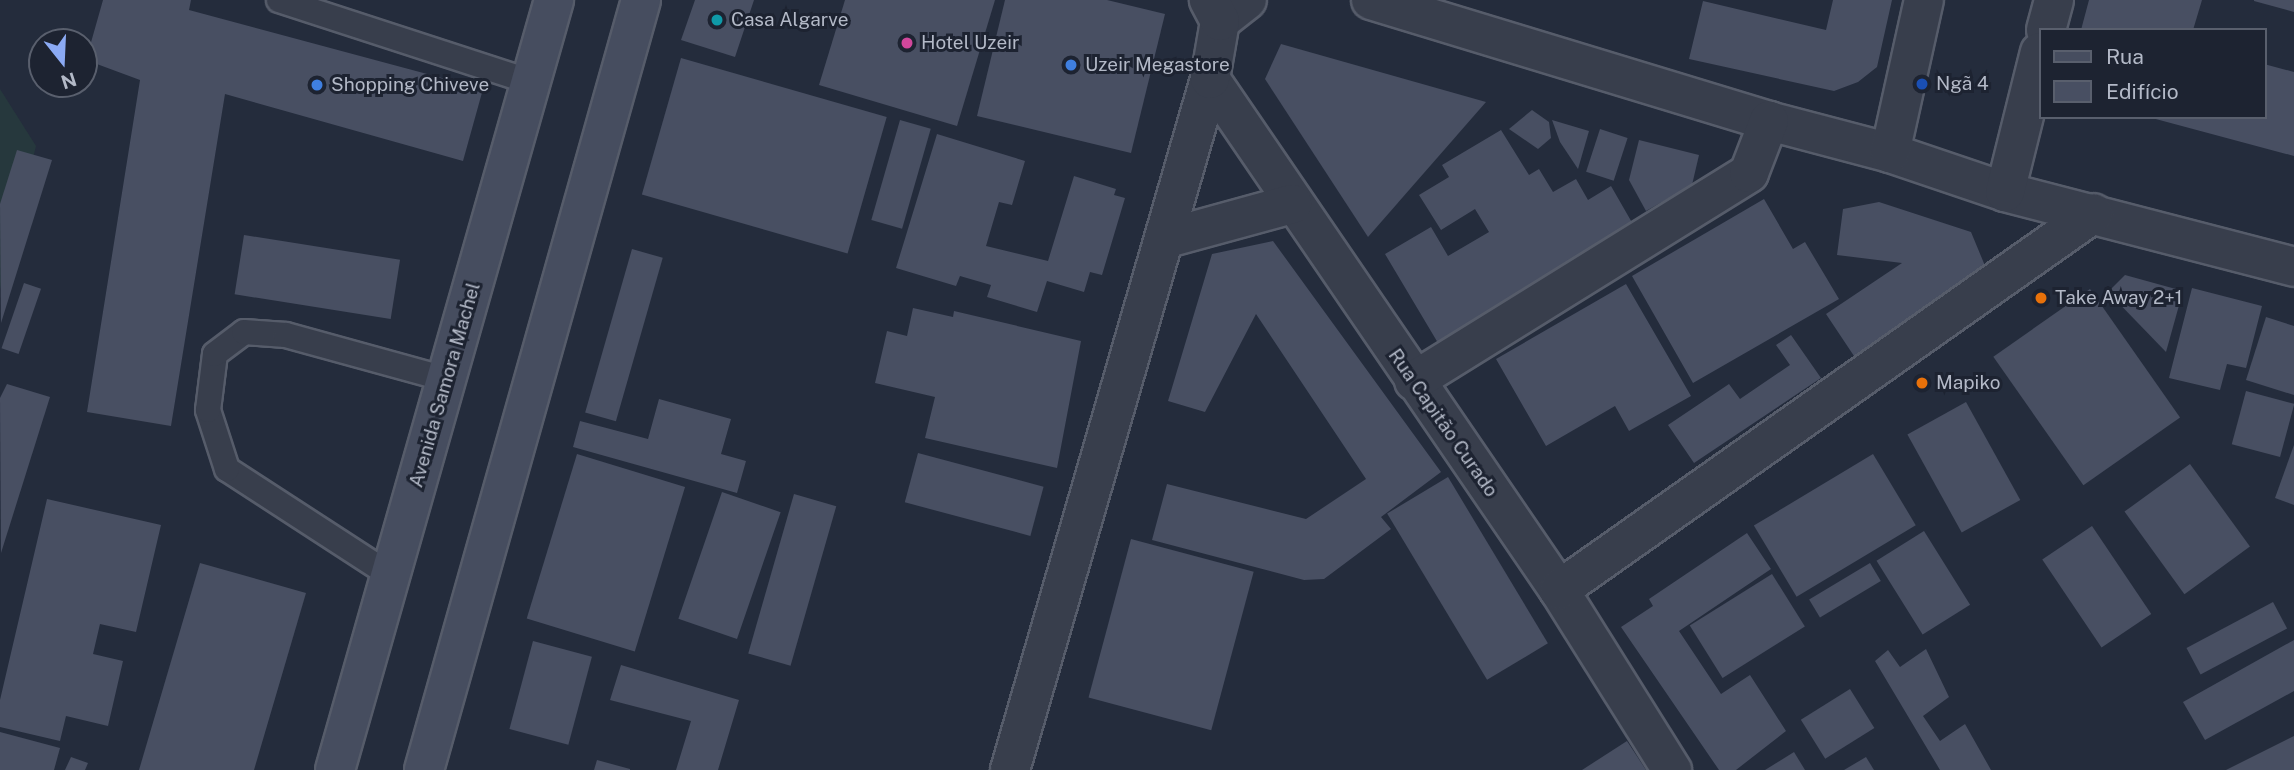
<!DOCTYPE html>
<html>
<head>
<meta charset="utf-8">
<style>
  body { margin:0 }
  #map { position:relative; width:2294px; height:770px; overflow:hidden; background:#242c3c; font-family:"Public Sans",sans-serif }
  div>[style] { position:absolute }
  .green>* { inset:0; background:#26383d }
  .building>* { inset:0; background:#484f62; transform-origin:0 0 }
  .roads { filter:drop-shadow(2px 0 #565c6a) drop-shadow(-2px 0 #565c6a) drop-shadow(0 2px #565c6a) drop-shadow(0 -2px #565c6a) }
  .lane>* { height:24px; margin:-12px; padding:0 12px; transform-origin:12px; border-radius:12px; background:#383e4c }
  .street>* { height:38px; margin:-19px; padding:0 19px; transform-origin:19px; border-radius:19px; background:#383e4c }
  .secondary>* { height:38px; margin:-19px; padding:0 19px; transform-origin:19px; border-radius:19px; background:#464d5f }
  .dots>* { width:19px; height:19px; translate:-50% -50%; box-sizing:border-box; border:4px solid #1d2331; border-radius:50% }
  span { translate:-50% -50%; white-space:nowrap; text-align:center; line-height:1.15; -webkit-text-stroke:6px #1d2331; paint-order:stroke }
  .poi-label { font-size:19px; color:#b3b9c7 }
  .left { translate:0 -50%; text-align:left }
  .street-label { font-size:19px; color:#b3b9c7 }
  .legend { position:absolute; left:2039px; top:28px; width:228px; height:91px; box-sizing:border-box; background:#1d2331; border:2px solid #595f6d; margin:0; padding:9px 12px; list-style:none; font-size:21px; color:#b3b9c7 }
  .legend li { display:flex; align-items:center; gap:14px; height:35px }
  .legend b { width:35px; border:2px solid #595f6d }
  .north { position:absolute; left:28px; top:28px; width:70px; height:70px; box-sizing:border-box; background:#1d2331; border:2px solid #595f6d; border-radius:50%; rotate:162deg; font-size:19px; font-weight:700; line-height:28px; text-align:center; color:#b3b9c7 }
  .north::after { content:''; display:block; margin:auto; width:24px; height:32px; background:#8baaf4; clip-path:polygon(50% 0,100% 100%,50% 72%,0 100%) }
</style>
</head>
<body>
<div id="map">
  <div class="green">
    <div style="clip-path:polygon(0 89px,36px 146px,0 289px)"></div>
  </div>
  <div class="building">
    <div style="clip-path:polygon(103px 0,191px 0,189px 10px,483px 89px,463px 161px,225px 94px,171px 426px,87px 412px,140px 80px,86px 60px)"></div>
    <div style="clip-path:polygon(695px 0,754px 0,735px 57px,681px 40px)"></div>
    <div style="clip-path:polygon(845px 0,995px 0,957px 126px,819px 85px)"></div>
    <div style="clip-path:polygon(1005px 0,1107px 0,1165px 14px,1131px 153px,977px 116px)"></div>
    <div style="clip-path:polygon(1833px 0,1892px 0,1877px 67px,1858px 82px,1834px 91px,1689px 59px,1703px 1px,1826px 30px)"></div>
    <div style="clip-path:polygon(2089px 0,2202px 0,2193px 30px,2081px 30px)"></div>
    <div style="clip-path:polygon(2254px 0,2294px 0,2294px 12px,2254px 1px)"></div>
    <div style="clip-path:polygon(1281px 44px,1486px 102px,1368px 237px,1265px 79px)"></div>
    <div style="left:681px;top:58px;width:214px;height:142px;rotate:16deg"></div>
    <div style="clip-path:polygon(2264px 64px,2294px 72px,2294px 156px,2152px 118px,2264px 117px)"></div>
    <div style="clip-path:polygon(1532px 110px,1549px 122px,1551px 138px,1538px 149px,1509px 129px)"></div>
    <div style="left:900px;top:120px;width:32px;height:104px;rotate:16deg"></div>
    <div style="clip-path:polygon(1552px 120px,1589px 131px,1578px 169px,1560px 142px)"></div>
    <div style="left:1600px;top:129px;width:29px;height:45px;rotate:18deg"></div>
    <div style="clip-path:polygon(1501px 130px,1529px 175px,1539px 169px,1553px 192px,1576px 179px,1588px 200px,1611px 186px,1634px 226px,1438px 343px,1385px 254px,1431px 227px,1448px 256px,1489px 232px,1475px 209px,1441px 230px,1419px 195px,1449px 177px,1442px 165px)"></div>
    <div style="clip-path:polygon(937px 134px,1025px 161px,1012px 205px,999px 202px,986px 246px,1048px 261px,1074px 176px,1116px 189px,1114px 195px,1125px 198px,1102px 275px,1090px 272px,1084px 292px,1047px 281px,1037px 312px,987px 297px,991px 285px,960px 276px,956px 286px,896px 268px)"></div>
    <div style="clip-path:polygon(1639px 140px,1699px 155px,1692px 185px,1646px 211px,1629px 180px)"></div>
    <div style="clip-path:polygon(17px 150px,52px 160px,1px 323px,0 204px)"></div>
    <div style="clip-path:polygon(1764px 199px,1793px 249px,1805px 242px,1839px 299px,1693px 383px,1632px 276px)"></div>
    <div style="clip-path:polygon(1879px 202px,1971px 232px,1988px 273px,1856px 359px,1826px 314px,1902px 263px,1837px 255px,1843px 209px)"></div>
    <div style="left:244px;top:235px;width:158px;height:60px;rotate:9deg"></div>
    <div style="clip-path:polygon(1273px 241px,1441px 472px,1381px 517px,1391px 529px,1324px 579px,1304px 580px,1152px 540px,1167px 484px,1306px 519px,1366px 479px,1256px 314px,1205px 412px,1168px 401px,1212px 254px)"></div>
    <div style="left:632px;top:249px;width:32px;height:170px;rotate:16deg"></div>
    <div style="clip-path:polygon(2125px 275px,2183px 291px,2166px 352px,2108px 292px)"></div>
    <div style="left:24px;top:283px;width:18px;height:69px;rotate:19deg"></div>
    <div style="clip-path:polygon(1626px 284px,1691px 396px,1629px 431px,1615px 406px,1546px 446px,1496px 359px)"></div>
    <div style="clip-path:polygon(2192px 288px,2262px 306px,2246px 368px,2227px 364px,2220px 390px,2169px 378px)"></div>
    <div style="left:2090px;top:289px;width:157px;height:118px;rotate:55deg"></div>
    <div style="clip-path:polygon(913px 308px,953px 317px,954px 311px,1081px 341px,1057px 468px,925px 438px,935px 397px,875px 383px,887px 331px,907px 336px)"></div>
    <div style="clip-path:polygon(2266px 317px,2294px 326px,2294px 395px,2246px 380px)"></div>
    <div style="clip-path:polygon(1791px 335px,1821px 378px,1694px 463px,1668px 425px,1729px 384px,1740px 399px,1790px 365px,1776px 345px)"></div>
    <div style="clip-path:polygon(7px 384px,50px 397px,1px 553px,0 398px)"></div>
    <div style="left:2246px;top:391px;width:50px;height:55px;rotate:15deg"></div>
    <div style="clip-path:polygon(659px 399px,731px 419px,721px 454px,746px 461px,737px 493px,573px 447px,580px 421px,648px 439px)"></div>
    <div style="left:1966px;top:402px;width:112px;height:67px;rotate:61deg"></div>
    <div style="clip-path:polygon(2294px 445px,2294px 505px,2275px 498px)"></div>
    <div style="left:918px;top:453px;width:130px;height:51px;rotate:15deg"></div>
    <div style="left:577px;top:454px;width:113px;height:172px;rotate:17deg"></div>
    <div style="left:1873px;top:454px;width:83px;height:139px;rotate:59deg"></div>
    <div style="left:2190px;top:464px;width:102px;height:81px;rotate:54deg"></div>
    <div style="left:1448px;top:477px;width:194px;height:71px;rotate:59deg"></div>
    <div style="left:722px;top:492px;width:62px;height:134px;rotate:19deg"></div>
    <div style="left:794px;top:494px;width:44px;height:166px;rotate:16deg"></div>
    <div style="clip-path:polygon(47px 499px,161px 525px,136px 632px,100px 624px,93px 654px,123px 661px,108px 726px,66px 716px,60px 741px,0 727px,0 700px)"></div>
    <div style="left:2092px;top:526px;width:106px;height:60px;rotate:56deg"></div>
    <div style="left:1924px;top:531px;width:87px;height:56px;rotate:58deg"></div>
    <div style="clip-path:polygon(1747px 533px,1771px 569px,1679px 631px,1721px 694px,1750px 675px,1786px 731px,1736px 770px,1719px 770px,1621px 627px,1653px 606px,1649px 599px)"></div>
    <div style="left:1131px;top:539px;width:127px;height:164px;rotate:15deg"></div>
    <div style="clip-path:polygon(200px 563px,306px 593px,254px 770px,139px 770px)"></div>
    <div style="left:1870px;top:563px;width:21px;height:71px;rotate:59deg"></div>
    <div style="left:1772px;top:574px;width:62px;height:97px;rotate:58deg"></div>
    <div style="left:2273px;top:602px;width:30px;height:98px;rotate:62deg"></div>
    <div style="clip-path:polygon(2294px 640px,2294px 691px,2205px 740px,2183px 702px)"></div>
    <div style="left:533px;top:641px;width:61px;height:91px;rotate:15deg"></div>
    <div style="clip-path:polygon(1926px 649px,1949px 697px,1923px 716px,1940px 741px,1965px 724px,1991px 770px,1940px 770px,1875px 661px,1888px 650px,1900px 667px)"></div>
    <div style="clip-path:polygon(621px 665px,739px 700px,718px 770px,676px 770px,691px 721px,610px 700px)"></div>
    <div style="left:1850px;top:689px;width:46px;height:58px;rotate:58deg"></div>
    <div style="clip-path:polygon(0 732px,60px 748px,54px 770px,0 770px)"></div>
    <div style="clip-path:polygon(2294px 736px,2294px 770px,2226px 770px)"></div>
    <div style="clip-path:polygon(1627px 741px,1646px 770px,1582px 770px)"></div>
    <div style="clip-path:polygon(1794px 752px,1805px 770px,1765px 770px)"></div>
    <div style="clip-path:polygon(71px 757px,88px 763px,85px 770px,65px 770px)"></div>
    <div style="clip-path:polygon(1866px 757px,1874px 770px,1844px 770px)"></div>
    <div style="clip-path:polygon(597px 760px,630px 769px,630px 770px,594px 770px)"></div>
  </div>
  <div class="roads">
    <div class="lane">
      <div style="left:279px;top:0;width:265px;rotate:18deg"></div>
      <div style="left:390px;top:575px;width:194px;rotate:-147deg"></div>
      <div style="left:227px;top:469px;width:62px;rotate:-107.9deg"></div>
      <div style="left:208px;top:410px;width:56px;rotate:-82.9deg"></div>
      <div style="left:215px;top:354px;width:36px;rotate:-37deg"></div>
      <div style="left:244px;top:332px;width:42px;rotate:4.1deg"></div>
      <div style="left:286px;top:335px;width:166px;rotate:15.4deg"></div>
    </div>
    <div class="street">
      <div style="left:1371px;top:0;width:416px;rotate:16.9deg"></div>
      <div style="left:1769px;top:121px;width:125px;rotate:14.8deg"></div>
      <div style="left:1890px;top:153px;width:121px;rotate:18.7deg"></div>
      <div style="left:2005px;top:192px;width:299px;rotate:14.5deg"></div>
      <div style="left:1220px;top:21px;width:34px;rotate:-38deg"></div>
      <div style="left:2046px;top:30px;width:31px;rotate:-75deg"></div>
      <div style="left:1210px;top:79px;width:619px;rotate:55.67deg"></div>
      <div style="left:1559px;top:590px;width:213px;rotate:57.9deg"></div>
      <div style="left:1890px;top:153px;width:157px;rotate:-77.5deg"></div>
      <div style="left:2005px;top:192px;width:144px;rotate:-76deg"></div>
      <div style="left:1164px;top:239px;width:133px;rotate:-15.3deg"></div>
      <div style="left:1414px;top:381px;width:394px;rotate:-31.8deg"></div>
      <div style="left:1749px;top:173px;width:56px;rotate:-69deg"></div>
      <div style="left:1559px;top:590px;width:654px;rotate:-35.17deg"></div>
      <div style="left:1010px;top:770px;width:719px;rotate:-73.86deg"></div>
      <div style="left:1210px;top:79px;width:59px;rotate:-80.2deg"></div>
      <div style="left:1220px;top:21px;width:24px;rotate:-118deg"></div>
    </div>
    <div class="secondary">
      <div style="left:335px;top:770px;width:801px;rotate:-74.12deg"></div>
      <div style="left:424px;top:770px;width:800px;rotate:-74.26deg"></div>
    </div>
  </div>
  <div class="dots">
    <div style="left:717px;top:20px;background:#0f9aa8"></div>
    <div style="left:907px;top:43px;background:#d1479c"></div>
    <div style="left:1071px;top:65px;background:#3f7fe0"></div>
    <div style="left:1922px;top:84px;background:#1a4fb4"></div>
    <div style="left:317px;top:85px;background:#3f7fe0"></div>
    <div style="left:2041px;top:298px;background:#e8710a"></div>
    <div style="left:1922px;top:383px;background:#e8710a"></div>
  </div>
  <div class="poi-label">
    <span class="left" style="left:731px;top:20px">Casa Algarve</span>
    <span class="left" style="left:921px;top:43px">Hotel Uzeir</span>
    <span class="left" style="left:1085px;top:65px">Uzeir Megastore</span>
    <span class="left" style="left:1936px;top:84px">Ngã 4</span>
    <span class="left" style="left:331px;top:85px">Shopping Chiveve</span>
    <span class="left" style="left:2055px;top:298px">Take Away 2+1</span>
    <span class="left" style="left:1936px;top:383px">Mapiko</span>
  </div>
  <div class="street-label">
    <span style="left:445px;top:385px;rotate:-74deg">Avenida Samora Machel</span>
    <span style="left:1443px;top:423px;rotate:55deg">Rua Capitão Curado</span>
  </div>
  <ul class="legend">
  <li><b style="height:9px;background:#464d5f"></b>Rua</li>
  <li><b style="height:19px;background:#484f62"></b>Edifício</li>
  </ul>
  <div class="north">N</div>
</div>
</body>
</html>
